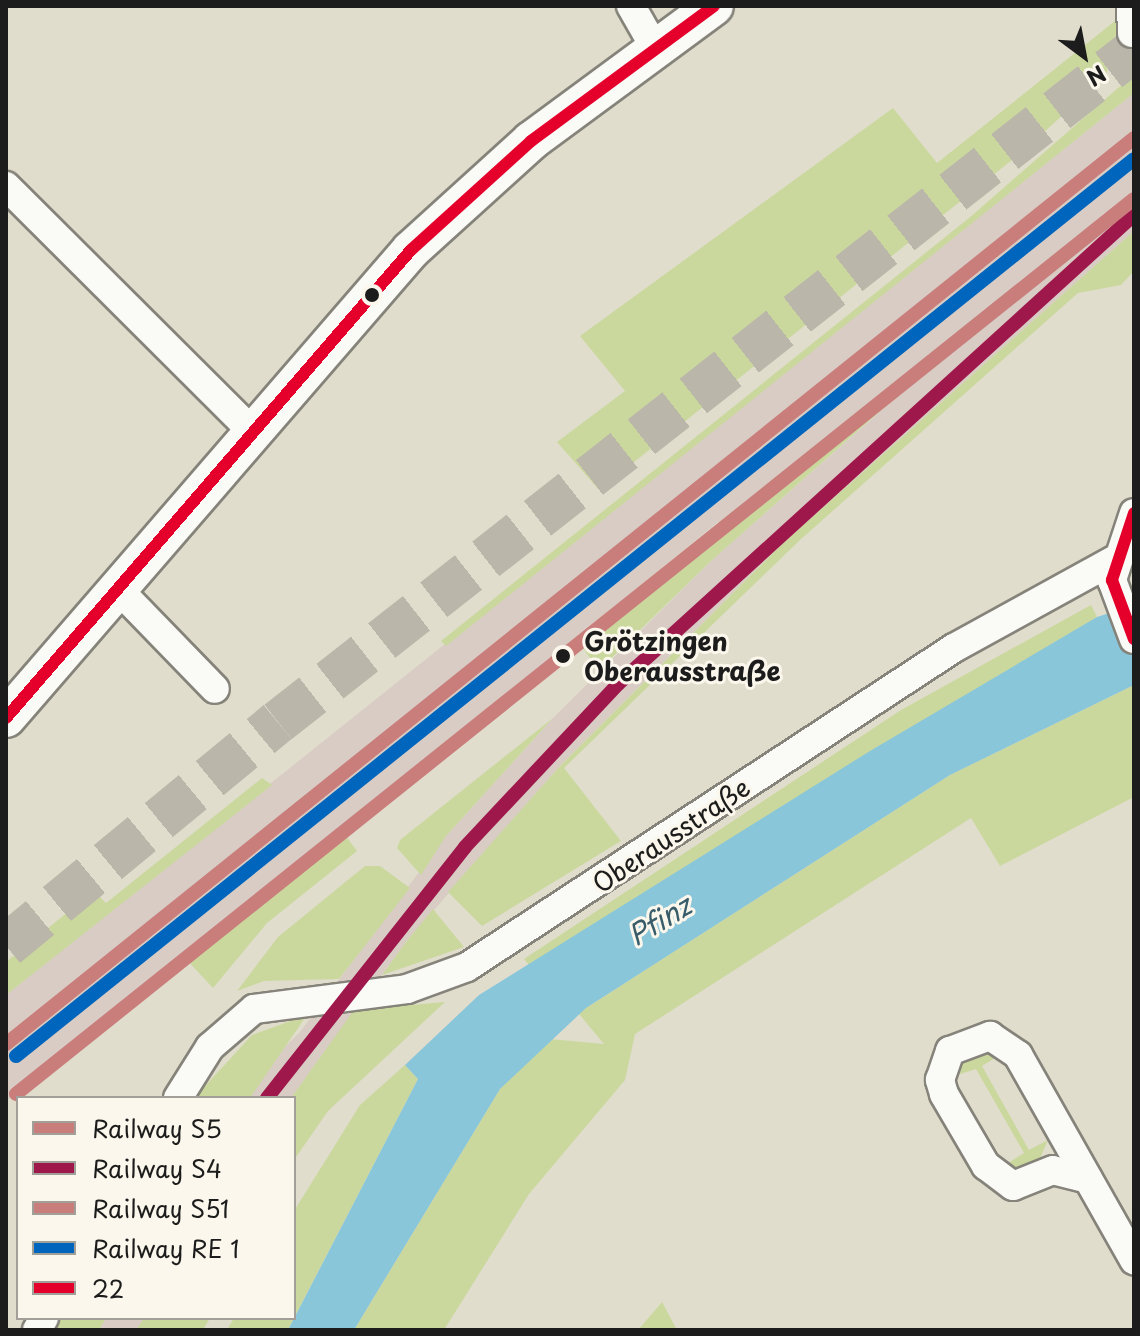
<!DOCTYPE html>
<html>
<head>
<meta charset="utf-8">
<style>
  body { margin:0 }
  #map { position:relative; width:1140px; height:1336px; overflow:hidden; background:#e1ddcc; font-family:"Playpen Sans",sans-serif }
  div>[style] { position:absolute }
  .industrial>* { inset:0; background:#d8ccc4 }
  .green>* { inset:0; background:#cad89e }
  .water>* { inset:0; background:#89c6da }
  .highway-tunnel>* { height:44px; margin-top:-22px; transform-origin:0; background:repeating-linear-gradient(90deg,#bab6a9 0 44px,transparent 0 66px) }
  .roads { filter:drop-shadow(2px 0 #85837a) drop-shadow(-2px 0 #85837a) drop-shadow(0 2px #85837a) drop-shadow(0 -2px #85837a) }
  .street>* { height:28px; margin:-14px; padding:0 14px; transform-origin:14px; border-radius:14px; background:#fafaf7 }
  .secondary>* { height:38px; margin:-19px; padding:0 19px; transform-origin:19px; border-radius:19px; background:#fafaf7 }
  .bus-1>* { height:12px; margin:-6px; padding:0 6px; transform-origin:6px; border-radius:6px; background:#e4002b }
  .rail-1>* { height:14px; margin:-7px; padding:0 7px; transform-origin:7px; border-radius:7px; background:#c97e7c }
  .rail-2>* { height:14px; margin:-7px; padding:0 7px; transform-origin:7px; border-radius:7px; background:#9f184c }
  .rail-3>* { height:14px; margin:-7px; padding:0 7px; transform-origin:7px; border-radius:7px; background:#c97e7c }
  .rail-4>* { height:14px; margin:-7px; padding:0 7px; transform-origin:7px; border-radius:7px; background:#0065bd }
  .dots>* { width:22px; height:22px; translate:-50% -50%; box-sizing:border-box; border:4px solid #fbf7ec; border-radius:50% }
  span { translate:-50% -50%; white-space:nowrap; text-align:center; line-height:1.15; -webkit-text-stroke:6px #fbf7ec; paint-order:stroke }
  .stop-label { font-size:26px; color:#1c1c1c; font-weight:700 }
  .left { translate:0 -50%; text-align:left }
  .street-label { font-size:26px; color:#1c1c1c }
  .water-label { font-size:28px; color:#385c6a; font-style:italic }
  .frame { position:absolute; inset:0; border:8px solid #1c1c1c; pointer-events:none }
  .legend { position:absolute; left:16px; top:1096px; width:280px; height:224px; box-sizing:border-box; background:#fbf7ec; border:2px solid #a29f99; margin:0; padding:10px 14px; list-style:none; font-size:24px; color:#1c1c1c }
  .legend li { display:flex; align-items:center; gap:16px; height:40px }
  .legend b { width:40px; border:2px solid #a29f99 }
  .north { position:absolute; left:1044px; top:16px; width:80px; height:80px; -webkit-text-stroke:6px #fbf7ec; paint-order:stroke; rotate:148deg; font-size:22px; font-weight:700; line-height:32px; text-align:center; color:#1c1c1c }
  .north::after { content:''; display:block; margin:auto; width:28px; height:36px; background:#1c1c1c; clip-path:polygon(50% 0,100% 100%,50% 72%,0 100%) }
</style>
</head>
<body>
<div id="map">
  <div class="industrial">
    <div style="clip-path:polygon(1134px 93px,1134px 231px,781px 545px,560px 766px,406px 942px,291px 1098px,250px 1098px,271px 1060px,300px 1032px,446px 836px,553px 718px,712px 560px,1027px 282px,723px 527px,718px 522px,6px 1101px,6px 995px)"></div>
    <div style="clip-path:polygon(106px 1318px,144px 1318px,136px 1330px,99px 1330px)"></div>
  </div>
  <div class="green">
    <div style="clip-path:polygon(1120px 17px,1106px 75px,1027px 148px,599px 490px,557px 442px,625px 391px,580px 336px,893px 108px,937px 163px)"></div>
    <div style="clip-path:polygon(1134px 74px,1134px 93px,446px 646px,441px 641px,969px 218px)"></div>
    <div style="clip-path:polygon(1134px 231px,1134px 271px,1121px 285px,1078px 293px,800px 540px,564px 768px,621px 841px,482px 926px,448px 892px,560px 766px,781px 545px)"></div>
    <div style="clip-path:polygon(1026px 282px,712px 560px,599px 670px,582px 647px)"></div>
    <div style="clip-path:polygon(1091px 605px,1097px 617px,548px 954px,529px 965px,524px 959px,901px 710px)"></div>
    <div style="clip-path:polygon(1132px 686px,1134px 797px,1000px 866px,971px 818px,635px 1034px,625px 1080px,529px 1194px,444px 1330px,354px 1330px,500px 1089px,550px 1039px,604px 1044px,579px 1014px,586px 1008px,950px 775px)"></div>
    <div style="clip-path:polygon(553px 718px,446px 836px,421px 875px,397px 848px,400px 840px)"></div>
    <div style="clip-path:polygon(262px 778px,272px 785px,6px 995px,6px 962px,94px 891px,106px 903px)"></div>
    <div style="clip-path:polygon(342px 831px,357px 851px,267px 923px,213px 988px,185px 958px)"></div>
    <div style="clip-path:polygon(365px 866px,380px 866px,410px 888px,339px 979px,264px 981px,237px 991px,278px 937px)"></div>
    <div style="clip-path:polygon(433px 909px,464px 947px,382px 975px,406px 942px)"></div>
    <div style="clip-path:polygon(445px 1002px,328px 1111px,294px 1160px,291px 1098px,354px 1010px)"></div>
    <div style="clip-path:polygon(307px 1015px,250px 1098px,194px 1098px,252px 1035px)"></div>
    <div style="clip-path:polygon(981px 1048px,1000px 1055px,982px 1066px,1029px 1150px,1048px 1140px,1038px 1163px,1019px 1170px,1005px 1165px,1024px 1153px,976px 1069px,954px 1076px,960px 1060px)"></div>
    <div style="clip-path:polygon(405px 1065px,418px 1079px,294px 1318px,294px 1211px,360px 1105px)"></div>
    <div style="clip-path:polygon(662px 1302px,677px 1330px,638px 1330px)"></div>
    <div style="clip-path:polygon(61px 1318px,106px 1318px,99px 1330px,54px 1330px)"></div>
    <div style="clip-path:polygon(144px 1318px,210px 1318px,203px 1330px,136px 1330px)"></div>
    <div style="clip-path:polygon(234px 1318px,294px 1318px,288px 1330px,227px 1330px)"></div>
  </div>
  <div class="water">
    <div style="clip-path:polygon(1134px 605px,1134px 685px,950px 775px,586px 1008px,500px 1089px,354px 1330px,288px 1330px,418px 1079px,405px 1065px,479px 995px,870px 751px,1097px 617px)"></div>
  </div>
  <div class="highway-tunnel">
    <div style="left:6px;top:946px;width:352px;rotate:-39.5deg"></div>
    <div style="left:278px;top:722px;width:1088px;rotate:-38.13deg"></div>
  </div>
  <div class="roads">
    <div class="street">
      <div style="left:631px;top:6px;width:48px;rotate:60.3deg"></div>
      <div style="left:1131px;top:6px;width:27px;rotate:88deg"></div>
      <div style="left:6px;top:186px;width:349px;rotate:44.9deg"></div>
      <div style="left:1134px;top:513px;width:71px;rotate:108.2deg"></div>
      <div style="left:1112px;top:580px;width:63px;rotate:69.6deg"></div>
      <div style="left:118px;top:589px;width:139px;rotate:45.9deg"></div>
      <div style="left:178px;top:1098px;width:60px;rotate:-57.9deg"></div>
      <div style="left:210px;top:1047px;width:58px;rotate:-40.8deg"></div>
      <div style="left:254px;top:1009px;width:154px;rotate:-7.4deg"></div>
      <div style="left:407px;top:989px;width:64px;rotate:-20.1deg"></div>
      <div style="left:467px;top:967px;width:582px;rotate:-33.23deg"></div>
      <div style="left:954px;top:648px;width:183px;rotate:-28.8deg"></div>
      <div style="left:1088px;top:1179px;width:36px;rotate:-166deg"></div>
      <div style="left:1053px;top:1170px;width:43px;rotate:158.2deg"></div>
      <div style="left:1013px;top:1186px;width:34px;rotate:-143deg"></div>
      <div style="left:986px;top:1166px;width:83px;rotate:-120.3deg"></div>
      <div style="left:944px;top:1094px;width:15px;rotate:-106deg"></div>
      <div style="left:940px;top:1080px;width:31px;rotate:-71deg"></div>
      <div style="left:950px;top:1051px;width:43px;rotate:-20.6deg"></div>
      <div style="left:990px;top:1036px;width:34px;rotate:34deg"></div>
      <div style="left:1018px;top:1055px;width:236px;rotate:60.5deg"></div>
      <div style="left:37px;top:1330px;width:14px;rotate:-60deg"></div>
    </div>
    <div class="secondary">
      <div style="left:6px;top:718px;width:619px;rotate:-49.13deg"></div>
      <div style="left:411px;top:250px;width:162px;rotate:-42.2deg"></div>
      <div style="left:531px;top:141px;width:227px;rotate:-36.4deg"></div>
    </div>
  </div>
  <div class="bus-1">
    <div style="left:1134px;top:513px;width:71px;rotate:108.2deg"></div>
    <div style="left:1112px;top:580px;width:63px;rotate:69.6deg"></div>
    <div style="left:6px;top:718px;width:619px;rotate:-49.13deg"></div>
    <div style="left:411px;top:250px;width:162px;rotate:-42.2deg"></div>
    <div style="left:531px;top:141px;width:227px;rotate:-36.4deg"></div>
  </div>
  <div class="rail-1">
    <div style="left:6px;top:1044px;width:1447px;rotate:-38.77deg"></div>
  </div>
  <div class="rail-2">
    <div style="left:267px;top:1098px;width:320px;rotate:-51.7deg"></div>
    <div style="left:465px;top:847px;width:224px;rotate:-46.8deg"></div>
    <div style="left:618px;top:684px;width:697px;rotate:-42.27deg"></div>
  </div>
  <div class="rail-3">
    <div style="left:16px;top:1094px;width:1432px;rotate:-38.68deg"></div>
  </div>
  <div class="rail-4">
    <div style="left:16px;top:1056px;width:1433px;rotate:-38.74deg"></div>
  </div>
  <div class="dots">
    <div style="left:372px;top:295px;background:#1c1c1c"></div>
    <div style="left:563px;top:656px;background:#1c1c1c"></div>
  </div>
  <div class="stop-label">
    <span class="left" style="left:584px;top:656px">Grötzingen<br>Oberausstraße</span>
  </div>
  <div class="street-label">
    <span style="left:671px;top:835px;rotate:-34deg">Oberausstraße</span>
  </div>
  <div class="water-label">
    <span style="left:659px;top:920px;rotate:-31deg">Pfinz</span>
  </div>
  <div class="frame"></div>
  <ul class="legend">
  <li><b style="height:10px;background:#c97e7c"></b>Railway S5</li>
  <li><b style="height:10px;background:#9f184c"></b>Railway S4</li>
  <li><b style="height:10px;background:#c97e7c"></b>Railway S51</li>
  <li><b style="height:10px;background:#0065bd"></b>Railway RE 1</li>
  <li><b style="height:10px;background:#e4002b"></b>22</li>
  </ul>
  <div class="north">N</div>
</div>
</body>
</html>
